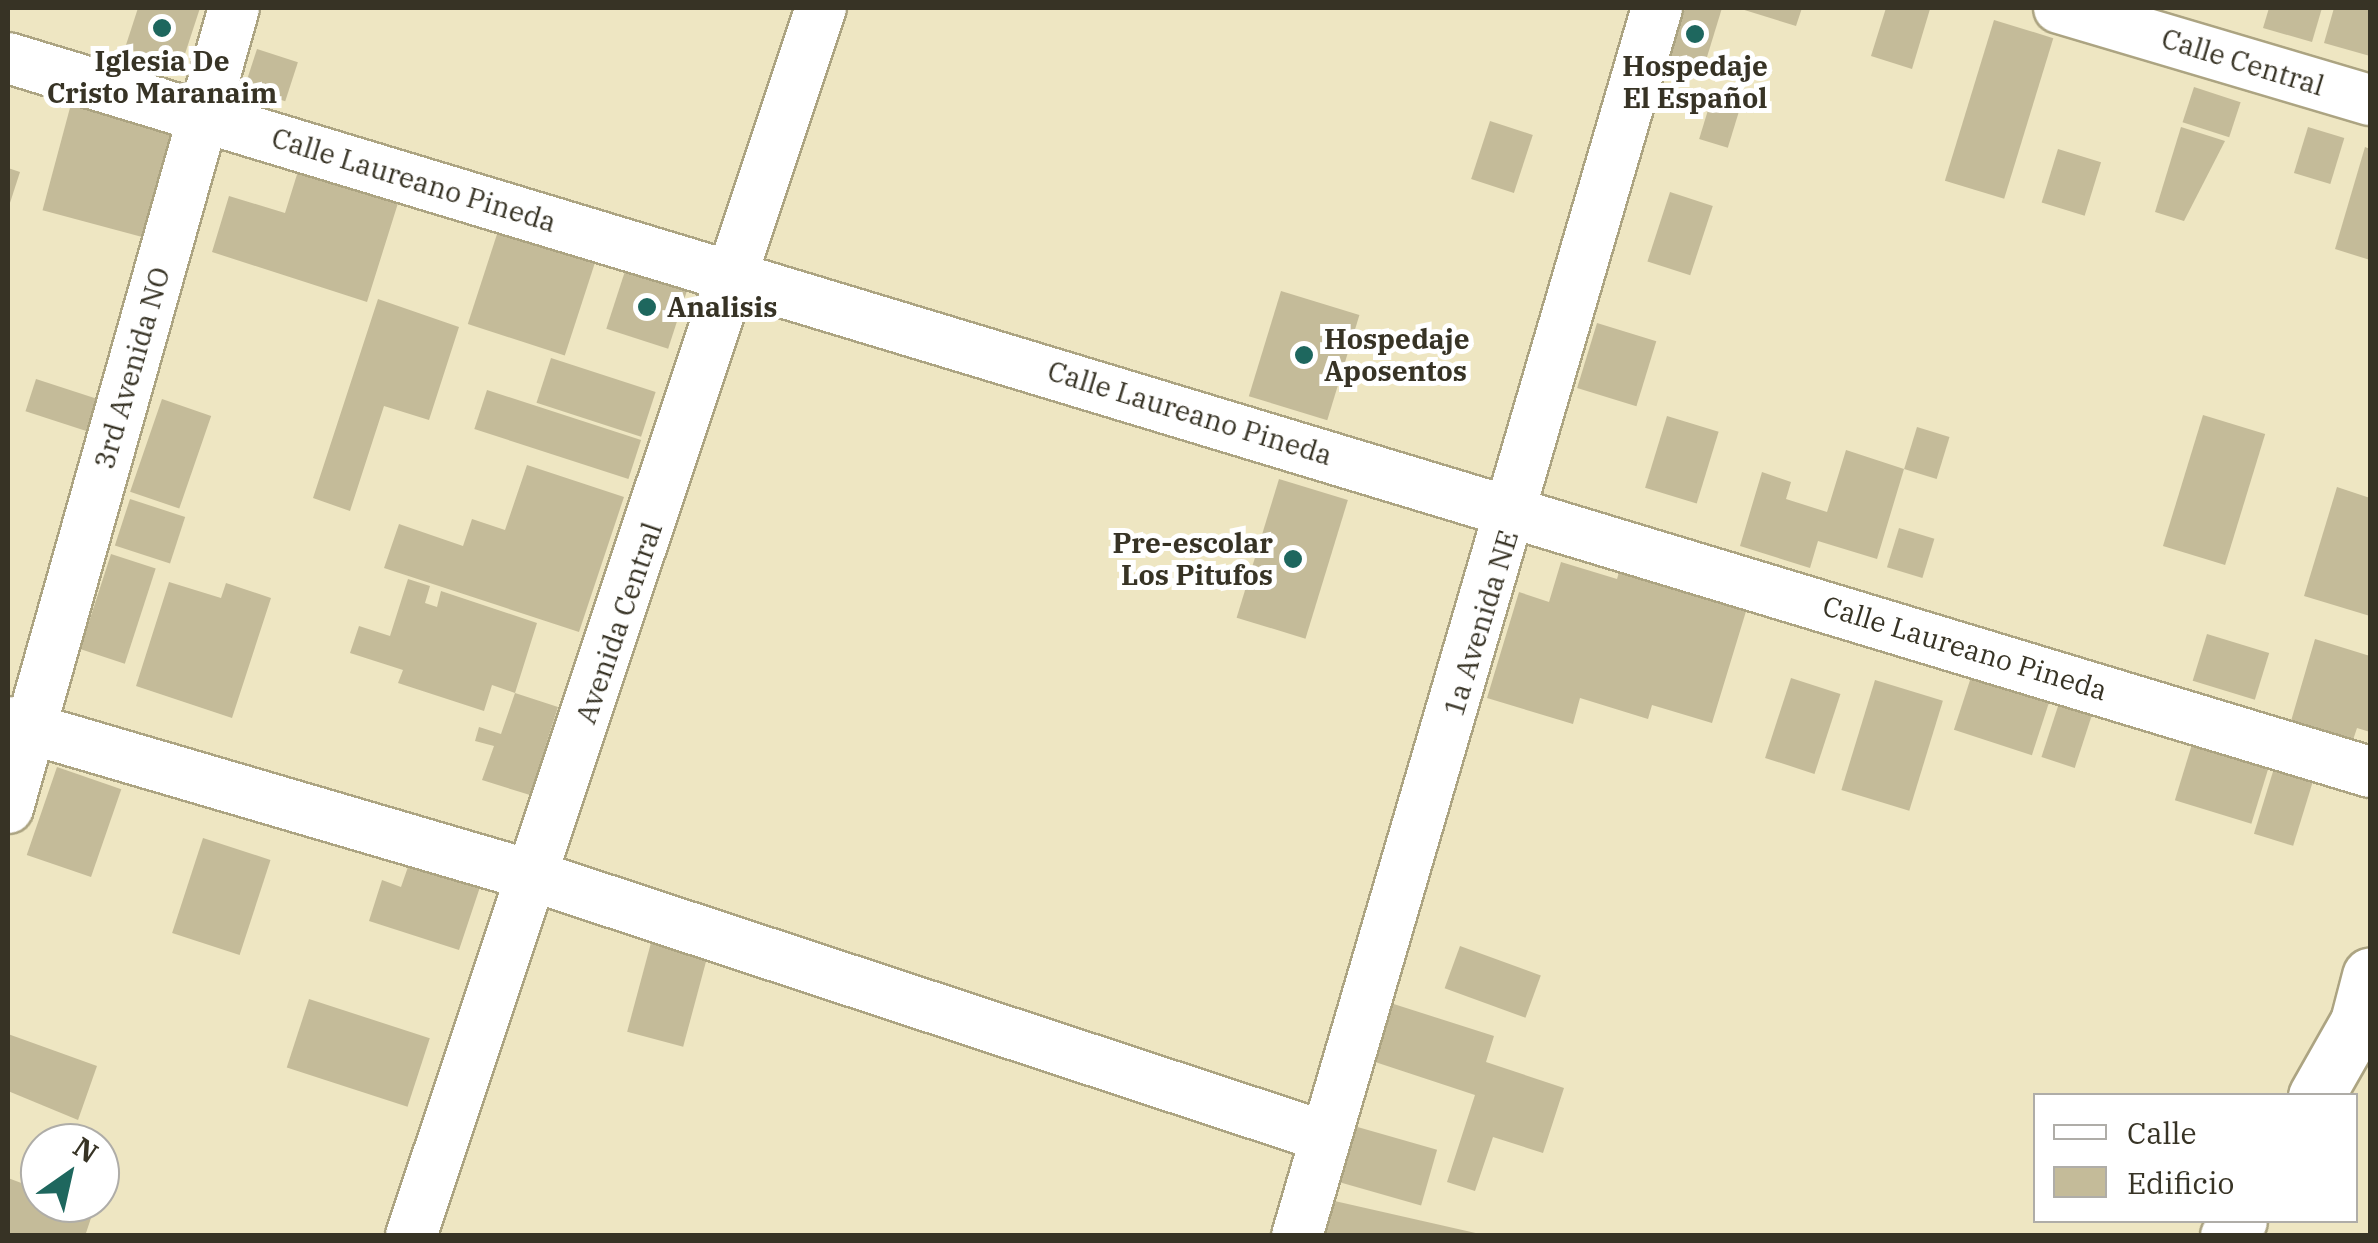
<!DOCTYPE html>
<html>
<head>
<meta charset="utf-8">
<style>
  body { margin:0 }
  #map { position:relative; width:2378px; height:1243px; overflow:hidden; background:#eee6c2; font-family:"IBM Plex Serif",serif }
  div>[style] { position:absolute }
  .building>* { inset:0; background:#c4bb99; transform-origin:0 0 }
  .roads { filter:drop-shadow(2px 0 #aca482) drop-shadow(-2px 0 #aca482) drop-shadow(0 2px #aca482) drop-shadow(0 -2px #aca482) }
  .minor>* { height:50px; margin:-25px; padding:0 25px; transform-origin:25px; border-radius:25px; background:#fff }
  .tertiary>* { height:55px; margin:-27.5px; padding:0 27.5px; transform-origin:27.5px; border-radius:27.5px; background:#fff }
  .dots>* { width:28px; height:28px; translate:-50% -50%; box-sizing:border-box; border:5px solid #fff; border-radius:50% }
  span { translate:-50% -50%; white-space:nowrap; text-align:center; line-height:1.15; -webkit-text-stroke:10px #fff; paint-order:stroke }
  .poi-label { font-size:28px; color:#373325; font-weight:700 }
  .left { translate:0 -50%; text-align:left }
  .right { translate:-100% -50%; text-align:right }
  .street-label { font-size:28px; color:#373325 }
  .frame { position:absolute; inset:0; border:10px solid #373325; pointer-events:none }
  .legend { position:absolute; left:2033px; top:1093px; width:325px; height:130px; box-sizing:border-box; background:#fff; border:2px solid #afada8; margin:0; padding:12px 18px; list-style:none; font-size:30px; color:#373325 }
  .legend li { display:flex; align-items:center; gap:20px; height:50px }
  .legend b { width:50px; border:2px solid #afada8 }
  .north { position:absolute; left:20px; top:1123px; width:100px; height:100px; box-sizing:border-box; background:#fff; border:2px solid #afada8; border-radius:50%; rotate:34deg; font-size:28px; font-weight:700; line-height:40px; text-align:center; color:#373325 }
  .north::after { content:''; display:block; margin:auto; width:35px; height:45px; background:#1e675e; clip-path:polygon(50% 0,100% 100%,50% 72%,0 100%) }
</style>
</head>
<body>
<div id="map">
  <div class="building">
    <div style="clip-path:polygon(138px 8px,200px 8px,181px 66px,125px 48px)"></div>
    <div style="clip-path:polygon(1685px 8px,1722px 8px,1703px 70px,1669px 60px)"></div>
    <div style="clip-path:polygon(1738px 8px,1802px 8px,1796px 26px)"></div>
    <div style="clip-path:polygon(1886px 8px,1930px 9px,1912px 69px,1871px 56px)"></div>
    <div style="clip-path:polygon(2269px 8px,2322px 8px,2312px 42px,2263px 28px)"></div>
    <div style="clip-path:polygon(2334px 8px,2370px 8px,2370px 56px,2324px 43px)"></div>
    <div style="left:1994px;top:20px;width:62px;height:168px;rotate:17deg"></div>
    <div style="left:257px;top:49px;width:43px;height:41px;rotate:18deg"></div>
    <div style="left:2194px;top:87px;width:49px;height:37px;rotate:18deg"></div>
    <div style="left:1712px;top:97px;width:30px;height:44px;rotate:17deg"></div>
    <div style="left:71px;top:104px;width:109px;height:110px;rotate:15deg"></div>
    <div style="left:1490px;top:121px;width:45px;height:61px;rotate:18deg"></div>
    <div style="clip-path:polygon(2181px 127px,2225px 141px,2184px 221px,2155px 212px)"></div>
    <div style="left:2308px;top:127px;width:38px;height:48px;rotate:17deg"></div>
    <div style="clip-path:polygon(2365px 147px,2370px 149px,2370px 260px,2335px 249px)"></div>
    <div style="left:2058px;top:149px;width:45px;height:56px;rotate:17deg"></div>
    <div style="clip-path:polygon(8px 168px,20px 172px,8px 209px)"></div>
    <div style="clip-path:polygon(299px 168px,399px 200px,367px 302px,212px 252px,229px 196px,285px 213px)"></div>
    <div style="left:1670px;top:192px;width:45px;height:73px;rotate:18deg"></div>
    <div style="left:499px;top:228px;width:102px;height:101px;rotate:18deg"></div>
    <div style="left:627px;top:265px;width:65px;height:67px;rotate:18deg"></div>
    <div style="left:1281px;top:291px;width:82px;height:110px;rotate:17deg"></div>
    <div style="clip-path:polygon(378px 299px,459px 327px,429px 420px,384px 406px,350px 511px,313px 498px)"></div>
    <div style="left:1597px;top:323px;width:62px;height:68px;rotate:17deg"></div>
    <div style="left:551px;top:358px;width:110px;height:47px;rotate:18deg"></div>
    <div style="left:36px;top:379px;width:76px;height:34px;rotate:18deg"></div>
    <div style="left:487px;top:390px;width:162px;height:41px;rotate:18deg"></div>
    <div style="left:162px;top:399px;width:52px;height:98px;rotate:19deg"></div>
    <div style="left:2203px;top:415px;width:65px;height:137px;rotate:17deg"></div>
    <div style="left:1667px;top:416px;width:54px;height:75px;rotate:17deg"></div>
    <div style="left:1917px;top:427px;width:34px;height:44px;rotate:17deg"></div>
    <div style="clip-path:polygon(1846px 450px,1904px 469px,1877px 559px,1818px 541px,1810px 568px,1740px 546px,1762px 472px,1791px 482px,1786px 499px,1827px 512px)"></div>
    <div style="clip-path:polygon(527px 465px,624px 497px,579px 632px,384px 568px,399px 524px,463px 546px,472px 519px,505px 530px)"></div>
    <div style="left:1279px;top:479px;width:72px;height:145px;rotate:17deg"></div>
    <div style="clip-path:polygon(2337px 487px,2370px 498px,2370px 616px,2304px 596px)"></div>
    <div style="left:130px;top:499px;width:58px;height:49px;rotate:18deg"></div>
    <div style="left:1899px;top:528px;width:37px;height:41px;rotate:17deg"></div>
    <div style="left:111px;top:554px;width:47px;height:100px;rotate:18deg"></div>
    <div style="clip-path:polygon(1561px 562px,1617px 579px,1620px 569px,1747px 608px,1712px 723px,1652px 705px,1648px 719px,1580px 698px,1573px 724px,1487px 698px,1519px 592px,1549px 602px)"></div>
    <div style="clip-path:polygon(408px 579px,430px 586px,425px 603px,437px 607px,441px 591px,537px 623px,515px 693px,492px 685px,484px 711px,398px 683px,403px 670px,350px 653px,359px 626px,390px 636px)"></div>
    <div style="clip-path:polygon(169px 582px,221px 598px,226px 583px,271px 598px,232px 718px,136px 686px)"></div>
    <div style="left:2207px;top:634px;width:65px;height:49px;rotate:17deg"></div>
    <div style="clip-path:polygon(2315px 639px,2370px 656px,2370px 732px,2357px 728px,2353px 740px,2291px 721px)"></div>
    <div style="left:1974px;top:668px;width:82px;height:65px;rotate:18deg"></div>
    <div style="left:1791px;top:678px;width:52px;height:84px;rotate:18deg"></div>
    <div style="left:1875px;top:680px;width:71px;height:115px;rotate:17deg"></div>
    <div style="clip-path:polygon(515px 693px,558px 707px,530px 795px,482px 780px,494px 746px,475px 741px,479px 727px,501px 734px)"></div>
    <div style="left:2060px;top:700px;width:35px;height:60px;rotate:18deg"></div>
    <div style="left:2193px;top:741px;width:80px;height:62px;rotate:17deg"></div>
    <div style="left:2275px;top:765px;width:41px;height:72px;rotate:17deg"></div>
    <div style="left:57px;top:767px;width:68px;height:93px;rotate:19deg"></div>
    <div style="left:203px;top:838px;width:71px;height:100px;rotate:18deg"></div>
    <div style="clip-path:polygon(409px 864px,480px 887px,459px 950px,369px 921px,382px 880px,401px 887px)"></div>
    <div style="left:652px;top:939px;width:58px;height:96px;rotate:15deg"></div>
    <div style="left:1460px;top:946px;width:86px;height:45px;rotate:20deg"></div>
    <div style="left:309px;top:999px;width:127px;height:72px;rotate:18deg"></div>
    <div style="clip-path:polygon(1378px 999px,1494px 1036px,1486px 1062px,1564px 1088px,1543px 1153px,1493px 1137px,1475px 1191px,1447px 1182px,1475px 1095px,1360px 1057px)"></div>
    <div style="clip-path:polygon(8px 1034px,97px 1066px,78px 1120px,8px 1091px)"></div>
    <div style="left:1340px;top:1122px;width:101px;height:58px;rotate:16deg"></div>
    <div style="clip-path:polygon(8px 1178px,40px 1190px,40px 1203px,94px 1209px,85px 1236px,8px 1236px)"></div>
    <div style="clip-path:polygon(1317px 1197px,1480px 1234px,1480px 1236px,1308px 1236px)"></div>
  </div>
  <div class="roads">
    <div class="minor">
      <div style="left:2059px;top:8px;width:324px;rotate:16.5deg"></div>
      <div style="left:8px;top:58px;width:2468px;rotate:16.82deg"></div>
      <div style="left:8px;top:722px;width:547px;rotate:16.35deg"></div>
      <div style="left:533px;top:876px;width:832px;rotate:18.22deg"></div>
      <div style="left:8px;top:808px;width:831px;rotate:-74.23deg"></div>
      <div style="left:411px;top:1236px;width:1295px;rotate:-71.54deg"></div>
      <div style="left:1297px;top:1236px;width:1280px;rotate:-73.66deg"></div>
    </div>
    <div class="tertiary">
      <div style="left:2316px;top:1096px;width:85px;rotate:-60.4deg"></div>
      <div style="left:2358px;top:1022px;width:48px;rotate:-75.4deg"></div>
      <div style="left:2228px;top:1236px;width:19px;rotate:-55deg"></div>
    </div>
  </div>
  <div class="dots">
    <div style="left:162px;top:28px;background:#1e675e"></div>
    <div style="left:1695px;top:34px;background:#1e675e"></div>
    <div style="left:647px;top:307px;background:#1e675e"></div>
    <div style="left:1304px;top:355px;background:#1e675e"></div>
    <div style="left:1293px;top:559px;background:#1e675e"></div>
  </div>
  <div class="poi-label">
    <span style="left:162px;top:77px">Iglesia De<br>Cristo Maranaim</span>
    <span style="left:1695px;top:82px">Hospedaje<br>El Español</span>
    <span class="left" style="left:667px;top:307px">Analisis</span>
    <span class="left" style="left:1324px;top:355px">Hospedaje<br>Aposentos</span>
    <span class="right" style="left:1273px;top:559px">Pre-escolar<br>Los Pitufos</span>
  </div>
  <div class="street-label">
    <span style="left:2243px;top:62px;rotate:17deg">Calle Central</span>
    <span style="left:414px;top:180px;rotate:17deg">Calle Laureano Pineda</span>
    <span style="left:132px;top:368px;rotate:-74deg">3rd Avenida NO</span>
    <span style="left:1190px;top:413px;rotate:17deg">Calle Laureano Pineda</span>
    <span style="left:619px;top:623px;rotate:-71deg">Avenida Central</span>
    <span style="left:1481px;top:623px;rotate:-73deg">1a Avenida NE</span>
    <span style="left:1965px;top:648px;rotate:17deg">Calle Laureano Pineda</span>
  </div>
  <div class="frame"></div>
  <ul class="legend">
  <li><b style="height:12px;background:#fff"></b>Calle</li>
  <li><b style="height:28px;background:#c4bb99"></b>Edificio</li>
  </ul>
  <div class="north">N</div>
</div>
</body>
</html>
